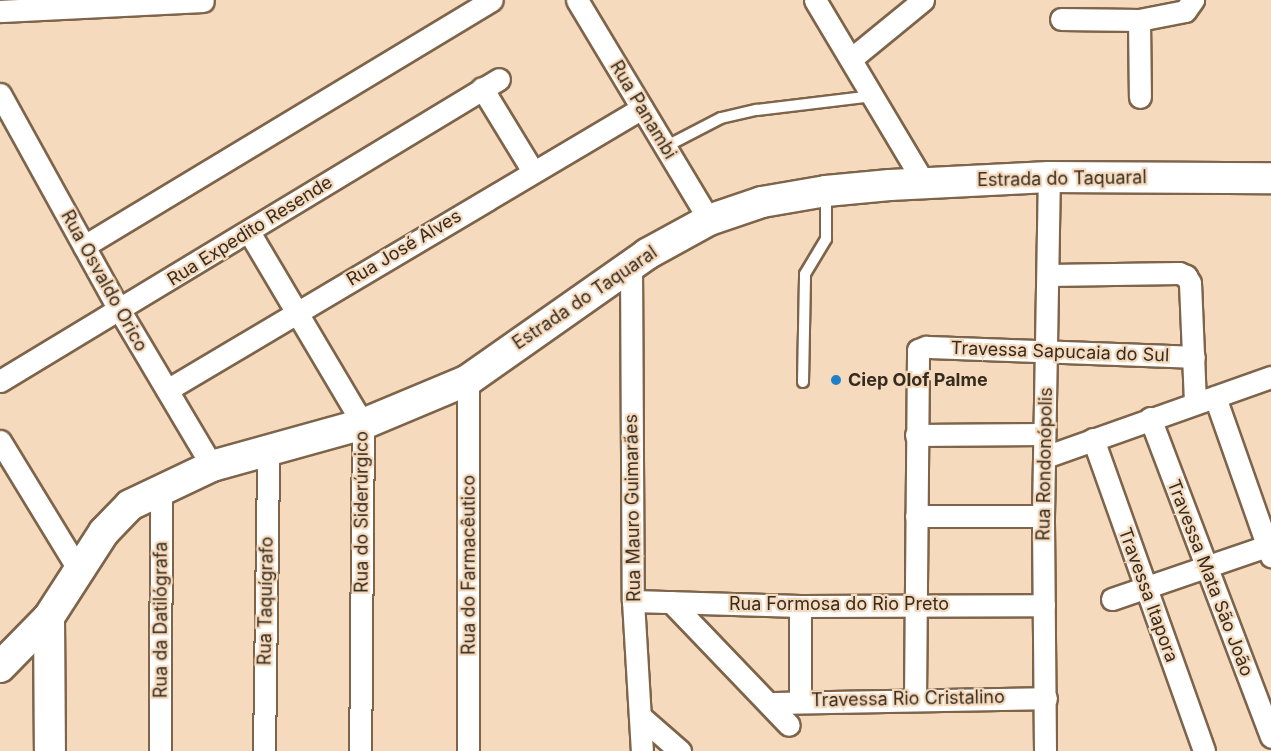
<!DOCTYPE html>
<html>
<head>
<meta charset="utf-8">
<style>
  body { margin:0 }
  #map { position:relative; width:1271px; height:751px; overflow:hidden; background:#f6dabd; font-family:Inter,sans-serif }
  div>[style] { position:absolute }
  .roads { filter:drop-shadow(2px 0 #7d644a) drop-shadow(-2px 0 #7d644a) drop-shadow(0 2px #7d644a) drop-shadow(0 -2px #7d644a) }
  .lane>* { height:10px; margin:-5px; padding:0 5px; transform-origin:5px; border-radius:5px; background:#fff }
  .street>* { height:21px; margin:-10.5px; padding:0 10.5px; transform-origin:10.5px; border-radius:10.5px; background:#fff }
  .secondary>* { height:30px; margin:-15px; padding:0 15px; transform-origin:15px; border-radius:15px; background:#fff }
  .dots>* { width:16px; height:16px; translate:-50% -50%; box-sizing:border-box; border:3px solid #f6dabd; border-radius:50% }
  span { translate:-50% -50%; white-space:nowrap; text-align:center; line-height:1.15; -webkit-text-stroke:4.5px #f6dabd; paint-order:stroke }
  .street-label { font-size:18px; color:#352b1f }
  .poi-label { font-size:18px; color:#352b1f; font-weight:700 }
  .left { translate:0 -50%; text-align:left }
</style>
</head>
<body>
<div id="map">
  <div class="roads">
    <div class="lane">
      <div style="left:665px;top:147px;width:63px;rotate:-27.4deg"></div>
      <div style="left:721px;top:118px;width:37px;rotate:-13deg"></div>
      <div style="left:757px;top:110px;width:117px;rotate:-6.9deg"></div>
      <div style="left:803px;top:382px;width:108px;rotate:-88.9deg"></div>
      <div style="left:805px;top:274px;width:41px;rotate:-59deg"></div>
      <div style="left:826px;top:239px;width:45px;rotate:-90deg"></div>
    </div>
    <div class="street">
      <div style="left:577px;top:0;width:257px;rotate:59deg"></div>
      <div style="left:815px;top:0;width:213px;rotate:59.2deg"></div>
      <div style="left:0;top:11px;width:203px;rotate:-2.8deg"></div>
      <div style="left:1061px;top:19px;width:78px;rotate:0.7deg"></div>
      <div style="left:1139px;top:20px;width:47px;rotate:-11.1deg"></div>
      <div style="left:1185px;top:11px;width:14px;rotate:-54deg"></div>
      <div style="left:1139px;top:20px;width:77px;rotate:89.3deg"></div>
      <div style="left:851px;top:59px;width:93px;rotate:-39.3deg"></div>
      <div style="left:482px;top:88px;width:96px;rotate:58.6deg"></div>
      <div style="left:0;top:94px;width:248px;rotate:61.1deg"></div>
      <div style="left:120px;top:311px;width:180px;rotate:59.3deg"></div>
      <div style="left:249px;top:232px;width:223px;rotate:59.3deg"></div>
      <div style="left:363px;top:424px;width:327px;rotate:90.5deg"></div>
      <div style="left:84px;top:246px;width:476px;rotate:-31.1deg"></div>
      <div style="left:631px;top:265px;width:336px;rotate:89.7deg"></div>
      <div style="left:633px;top:601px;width:150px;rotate:86.6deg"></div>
      <div style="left:1048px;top:275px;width:131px;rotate:-0.9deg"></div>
      <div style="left:1179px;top:273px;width:8px;rotate:23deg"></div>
      <div style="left:1186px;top:276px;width:8px;rotate:60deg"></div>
      <div style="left:1190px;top:283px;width:120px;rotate:87.6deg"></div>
      <div style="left:468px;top:380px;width:371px;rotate:90deg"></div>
      <div style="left:0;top:381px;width:583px;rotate:-31.18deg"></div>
      <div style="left:167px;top:390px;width:552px;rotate:-30.7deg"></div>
      <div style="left:1215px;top:397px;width:169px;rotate:70.6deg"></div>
      <div style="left:1150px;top:418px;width:341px;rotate:69.2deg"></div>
      <div style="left:916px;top:435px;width:128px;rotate:-0.4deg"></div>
      <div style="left:1093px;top:439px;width:331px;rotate:70.4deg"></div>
      <div style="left:0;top:441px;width:153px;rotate:58.6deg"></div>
      <div style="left:1045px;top:457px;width:240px;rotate:-19.5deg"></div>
      <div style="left:916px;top:516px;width:127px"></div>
      <div style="left:1112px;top:599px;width:164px;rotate:-18.9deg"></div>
      <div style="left:633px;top:601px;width:167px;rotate:1.7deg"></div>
      <div style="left:800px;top:606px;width:244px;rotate:-0.2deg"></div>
      <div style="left:671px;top:602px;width:170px;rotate:46.2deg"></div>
      <div style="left:800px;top:606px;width:95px;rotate:90deg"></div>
      <div style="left:915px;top:700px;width:350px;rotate:-89.5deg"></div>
      <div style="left:918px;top:350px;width:9px;rotate:-21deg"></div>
      <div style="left:926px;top:347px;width:268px;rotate:2.1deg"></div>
      <div style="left:770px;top:703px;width:276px;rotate:-1deg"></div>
      <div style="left:641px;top:717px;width:52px;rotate:41.1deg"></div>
      <div style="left:160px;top:751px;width:263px;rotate:-89.8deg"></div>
      <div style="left:264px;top:751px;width:301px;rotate:-89.2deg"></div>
      <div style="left:1045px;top:751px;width:235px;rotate:-90.5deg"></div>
      <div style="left:1043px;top:516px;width:339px;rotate:-89deg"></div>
    </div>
    <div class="secondary">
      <div style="left:49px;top:617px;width:134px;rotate:89.6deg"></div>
      <div style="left:0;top:667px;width:70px;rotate:-45.6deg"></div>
      <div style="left:49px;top:617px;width:101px;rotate:-57.1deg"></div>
      <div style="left:104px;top:532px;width:37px;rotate:-46deg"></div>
      <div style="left:130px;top:505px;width:91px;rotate:-25.4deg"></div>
      <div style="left:212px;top:466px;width:157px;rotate:-15.5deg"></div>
      <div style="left:363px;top:424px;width:114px;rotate:-22.7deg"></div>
      <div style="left:468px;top:380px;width:219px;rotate:-35.1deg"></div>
      <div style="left:647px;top:254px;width:71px;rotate:-28.7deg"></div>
      <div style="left:709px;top:220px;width:56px;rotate:-18.8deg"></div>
      <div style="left:762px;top:202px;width:65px;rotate:-9.8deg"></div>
      <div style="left:826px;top:191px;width:64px;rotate:-5.4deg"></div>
      <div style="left:890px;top:185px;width:159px;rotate:-2.9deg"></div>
      <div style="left:1049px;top:177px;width:222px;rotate:0.3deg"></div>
    </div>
  </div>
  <div class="dots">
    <div style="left:836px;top:380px;background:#1e7fcb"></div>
  </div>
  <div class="street-label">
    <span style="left:643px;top:110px;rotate:59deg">Rua Panambi</span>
    <span style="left:1062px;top:179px;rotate:-1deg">Estrada do Taquaral</span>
    <span style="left:250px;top:231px;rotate:-32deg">Rua Expedito Resende</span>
    <span style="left:404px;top:248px;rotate:-31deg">Rua José Alves</span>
    <span style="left:104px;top:281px;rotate:61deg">Rua Osvaldo Orico</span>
    <span style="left:585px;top:298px;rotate:-34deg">Estrada do Taquaral</span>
    <span style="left:1060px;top:352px;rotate:2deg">Travessa Sapucaia do Sul</span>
    <span style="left:1045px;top:464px;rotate:-89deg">Rua Rondonópolis</span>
    <span style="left:633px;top:508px;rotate:-91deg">Rua Mauro Guimarães</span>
    <span style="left:362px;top:512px;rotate:-90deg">Rua do Siderúrgico</span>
    <span style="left:469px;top:565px;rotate:-90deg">Rua do Farmacêutico</span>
    <span style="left:1210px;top:578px;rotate:69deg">Travessa Mata São João</span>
    <span style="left:1148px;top:595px;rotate:70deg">Travessa Itapora</span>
    <span style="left:266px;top:601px;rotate:-89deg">Rua Taquígrafo</span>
    <span style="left:839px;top:604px">Rua Formosa do Rio Preto</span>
    <span style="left:161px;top:620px;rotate:-90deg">Rua da Datilógrafa</span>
    <span style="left:908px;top:699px;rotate:-1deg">Travessa Rio Cristalino</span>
  </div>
  <div class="poi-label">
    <span class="left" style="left:848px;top:380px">Ciep Olof Palme</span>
  </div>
</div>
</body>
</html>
